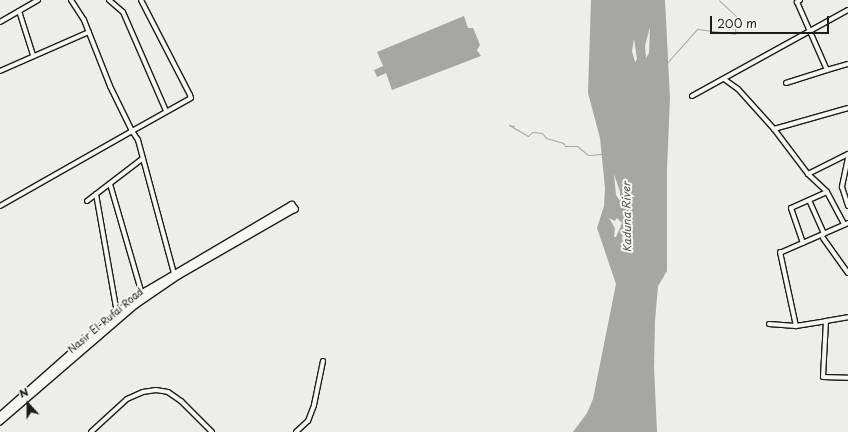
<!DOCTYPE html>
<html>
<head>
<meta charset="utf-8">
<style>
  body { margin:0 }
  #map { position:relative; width:848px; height:432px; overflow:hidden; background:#edede9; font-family:"Playpen Sans",sans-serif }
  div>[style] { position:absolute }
  .water>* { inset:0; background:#a6a6a3 }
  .stream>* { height:1px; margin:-0.5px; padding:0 0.5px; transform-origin:0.5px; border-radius:0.5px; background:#a6a6a3 }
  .roads { filter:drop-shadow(1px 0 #1c1c1c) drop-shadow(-1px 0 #1c1c1c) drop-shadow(0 1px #1c1c1c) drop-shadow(0 -1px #1c1c1c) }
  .minor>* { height:4px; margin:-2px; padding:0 2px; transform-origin:2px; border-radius:2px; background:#f6f6f2 }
  .secondary>* { height:5.5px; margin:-2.75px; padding:0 2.75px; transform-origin:2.75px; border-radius:2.75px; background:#f6f6f2 }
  span { translate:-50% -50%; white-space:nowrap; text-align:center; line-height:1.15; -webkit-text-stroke:4px #f6f6f2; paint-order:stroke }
  .street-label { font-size:10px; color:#1c1c1c }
  .water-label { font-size:11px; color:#535352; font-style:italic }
  .north { position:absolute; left:8px; top:384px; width:40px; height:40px; -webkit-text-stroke:3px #f6f6f2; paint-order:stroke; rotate:339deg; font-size:11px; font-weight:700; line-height:16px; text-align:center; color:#1c1c1c }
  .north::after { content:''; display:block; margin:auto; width:14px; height:18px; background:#1c1c1c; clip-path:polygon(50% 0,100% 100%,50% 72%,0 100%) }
  .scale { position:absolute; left:710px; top:16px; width:119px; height:18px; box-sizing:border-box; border:2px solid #1c1c1c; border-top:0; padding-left:5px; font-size:12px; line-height:14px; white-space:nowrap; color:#1c1c1c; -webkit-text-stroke:3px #f6f6f2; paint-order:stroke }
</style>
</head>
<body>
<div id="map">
  <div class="water">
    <div style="clip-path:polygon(evenodd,591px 0,665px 0,670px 98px,667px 170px,667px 271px,658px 286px,655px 321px,654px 367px,657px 432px,573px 432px,587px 413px,593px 399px,616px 284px,597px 228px,604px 206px,605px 188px,600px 138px,588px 93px,591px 0,650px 27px,649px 53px,646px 58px,645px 46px,650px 27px,591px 0,634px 39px,637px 59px,635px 62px,632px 51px,634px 39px,591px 0,614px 174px,620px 192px,620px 201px,616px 195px,614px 174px,591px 0,609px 218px,615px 221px,617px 218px,622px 223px,616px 237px,614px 237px,615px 228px,609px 218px,591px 0,623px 229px,627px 230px,628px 235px,622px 241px,623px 229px)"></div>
    <div style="clip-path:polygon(464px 16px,468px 28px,473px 28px,476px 35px,480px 45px,477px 50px,481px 56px,392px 90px,386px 73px,377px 77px,374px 70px,383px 66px,377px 52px)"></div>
  </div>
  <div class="stream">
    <div style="left:666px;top:64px;width:47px;rotate:-48.5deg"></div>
    <div style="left:697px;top:29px;width:38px;rotate:7deg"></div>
    <div style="left:735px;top:34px;width:18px;rotate:-87deg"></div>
    <div style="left:736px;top:16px;width:23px;rotate:-137deg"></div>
    <div style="left:514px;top:126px;width:5px;rotate:-169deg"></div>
    <div style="left:509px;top:125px;width:22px;rotate:30deg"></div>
    <div style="left:528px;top:136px;width:6px;rotate:-45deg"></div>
    <div style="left:532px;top:132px;width:10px;rotate:6deg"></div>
    <div style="left:542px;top:133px;width:6px;rotate:51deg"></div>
    <div style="left:546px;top:138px;width:18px;rotate:16deg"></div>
    <div style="left:563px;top:143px;width:4px;rotate:56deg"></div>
    <div style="left:565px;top:146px;width:12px"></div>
    <div style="left:577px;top:146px;width:14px;rotate:39deg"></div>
    <div style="left:588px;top:155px;width:14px;rotate:-4deg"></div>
  </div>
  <div class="roads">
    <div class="minor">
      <div style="left:109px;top:0;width:18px;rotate:41deg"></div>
      <div style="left:123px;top:12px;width:108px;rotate:66.5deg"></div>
      <div style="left:141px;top:0;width:107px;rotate:62.7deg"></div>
      <div style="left:190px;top:95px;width:3px;rotate:72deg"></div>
      <div style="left:191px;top:98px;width:68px;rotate:150.8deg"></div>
      <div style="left:132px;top:131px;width:11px;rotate:56deg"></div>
      <div style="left:138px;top:140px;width:138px;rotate:74.9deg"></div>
      <div style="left:800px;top:0;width:4px;rotate:146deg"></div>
      <div style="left:797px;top:2px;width:74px;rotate:66.2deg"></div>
      <div style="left:827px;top:70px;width:22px;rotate:-16deg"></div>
      <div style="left:19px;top:11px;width:46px;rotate:72.3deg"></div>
      <div style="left:0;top:22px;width:44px;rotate:-30.1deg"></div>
      <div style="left:0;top:71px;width:97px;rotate:-23.7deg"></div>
      <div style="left:724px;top:79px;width:17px;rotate:36deg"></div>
      <div style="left:738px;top:89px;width:54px;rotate:48deg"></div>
      <div style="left:774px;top:129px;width:56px;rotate:52.9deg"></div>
      <div style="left:808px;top:174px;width:26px;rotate:43deg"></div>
      <div style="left:827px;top:192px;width:36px;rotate:62deg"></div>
      <div style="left:786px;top:83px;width:43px;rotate:-17.6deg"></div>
      <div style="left:692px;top:96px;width:178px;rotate:-28.9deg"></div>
      <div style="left:774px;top:129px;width:77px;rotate:-15.8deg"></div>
      <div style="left:848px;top:158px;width:30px;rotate:102deg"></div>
      <div style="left:842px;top:187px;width:20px;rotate:72deg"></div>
      <div style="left:808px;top:174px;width:45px;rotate:-26.6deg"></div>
      <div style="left:110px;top:184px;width:115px;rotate:73.8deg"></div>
      <div style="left:96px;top:194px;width:121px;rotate:80deg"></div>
      <div style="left:809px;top:200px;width:37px;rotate:66deg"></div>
      <div style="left:87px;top:201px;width:69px;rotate:-37.4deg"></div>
      <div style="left:0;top:206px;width:152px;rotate:-29.6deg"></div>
      <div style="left:132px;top:131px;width:50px;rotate:-116.1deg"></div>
      <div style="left:110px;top:86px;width:71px;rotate:-111.5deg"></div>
      <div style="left:84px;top:20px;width:24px;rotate:-123deg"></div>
      <div style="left:823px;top:238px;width:43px;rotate:54.5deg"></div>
      <div style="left:803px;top:243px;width:37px;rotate:-109deg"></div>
      <div style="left:791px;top:208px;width:39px;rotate:-24deg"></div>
      <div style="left:780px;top:252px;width:76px;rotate:77.8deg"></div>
      <div style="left:782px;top:252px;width:72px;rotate:-23.7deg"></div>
      <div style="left:826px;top:321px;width:22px;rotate:-10deg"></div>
      <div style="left:769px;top:324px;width:27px;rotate:4deg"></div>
      <div style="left:796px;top:326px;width:30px;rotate:-9deg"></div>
      <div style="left:826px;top:321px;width:56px;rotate:93.1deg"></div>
      <div style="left:823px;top:377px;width:25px;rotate:2deg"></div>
      <div style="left:91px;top:432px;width:49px;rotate:-42.5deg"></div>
      <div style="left:127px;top:399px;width:17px;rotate:-24deg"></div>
      <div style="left:143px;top:392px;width:13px;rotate:-9deg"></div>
      <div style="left:156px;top:390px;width:12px;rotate:9deg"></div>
      <div style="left:168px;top:392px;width:16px;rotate:35deg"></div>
      <div style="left:181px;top:401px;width:44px;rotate:45deg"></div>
      <div style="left:296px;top:432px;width:16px;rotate:-43deg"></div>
      <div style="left:308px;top:421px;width:17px;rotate:-69deg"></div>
      <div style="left:314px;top:405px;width:45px;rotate:-78.4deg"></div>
    </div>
    <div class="secondary">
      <div style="left:0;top:416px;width:149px;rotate:-41.5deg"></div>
      <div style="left:112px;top:317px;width:43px;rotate:-37.4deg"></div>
      <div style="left:146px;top:291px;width:169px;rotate:-30.5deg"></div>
      <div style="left:292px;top:205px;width:5px;rotate:53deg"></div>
      <div style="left:295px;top:209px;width:133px;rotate:150.1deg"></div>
      <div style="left:180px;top:275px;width:53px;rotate:145.7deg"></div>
      <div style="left:136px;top:305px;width:179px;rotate:139.3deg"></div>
    </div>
  </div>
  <div class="street-label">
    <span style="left:105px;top:320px;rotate:-40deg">Nasir El-Rufai Road</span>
  </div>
  <div class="water-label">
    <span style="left:627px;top:217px;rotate:-91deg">Kaduna River</span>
  </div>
  <div class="north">N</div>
  <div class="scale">200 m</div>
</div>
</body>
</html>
